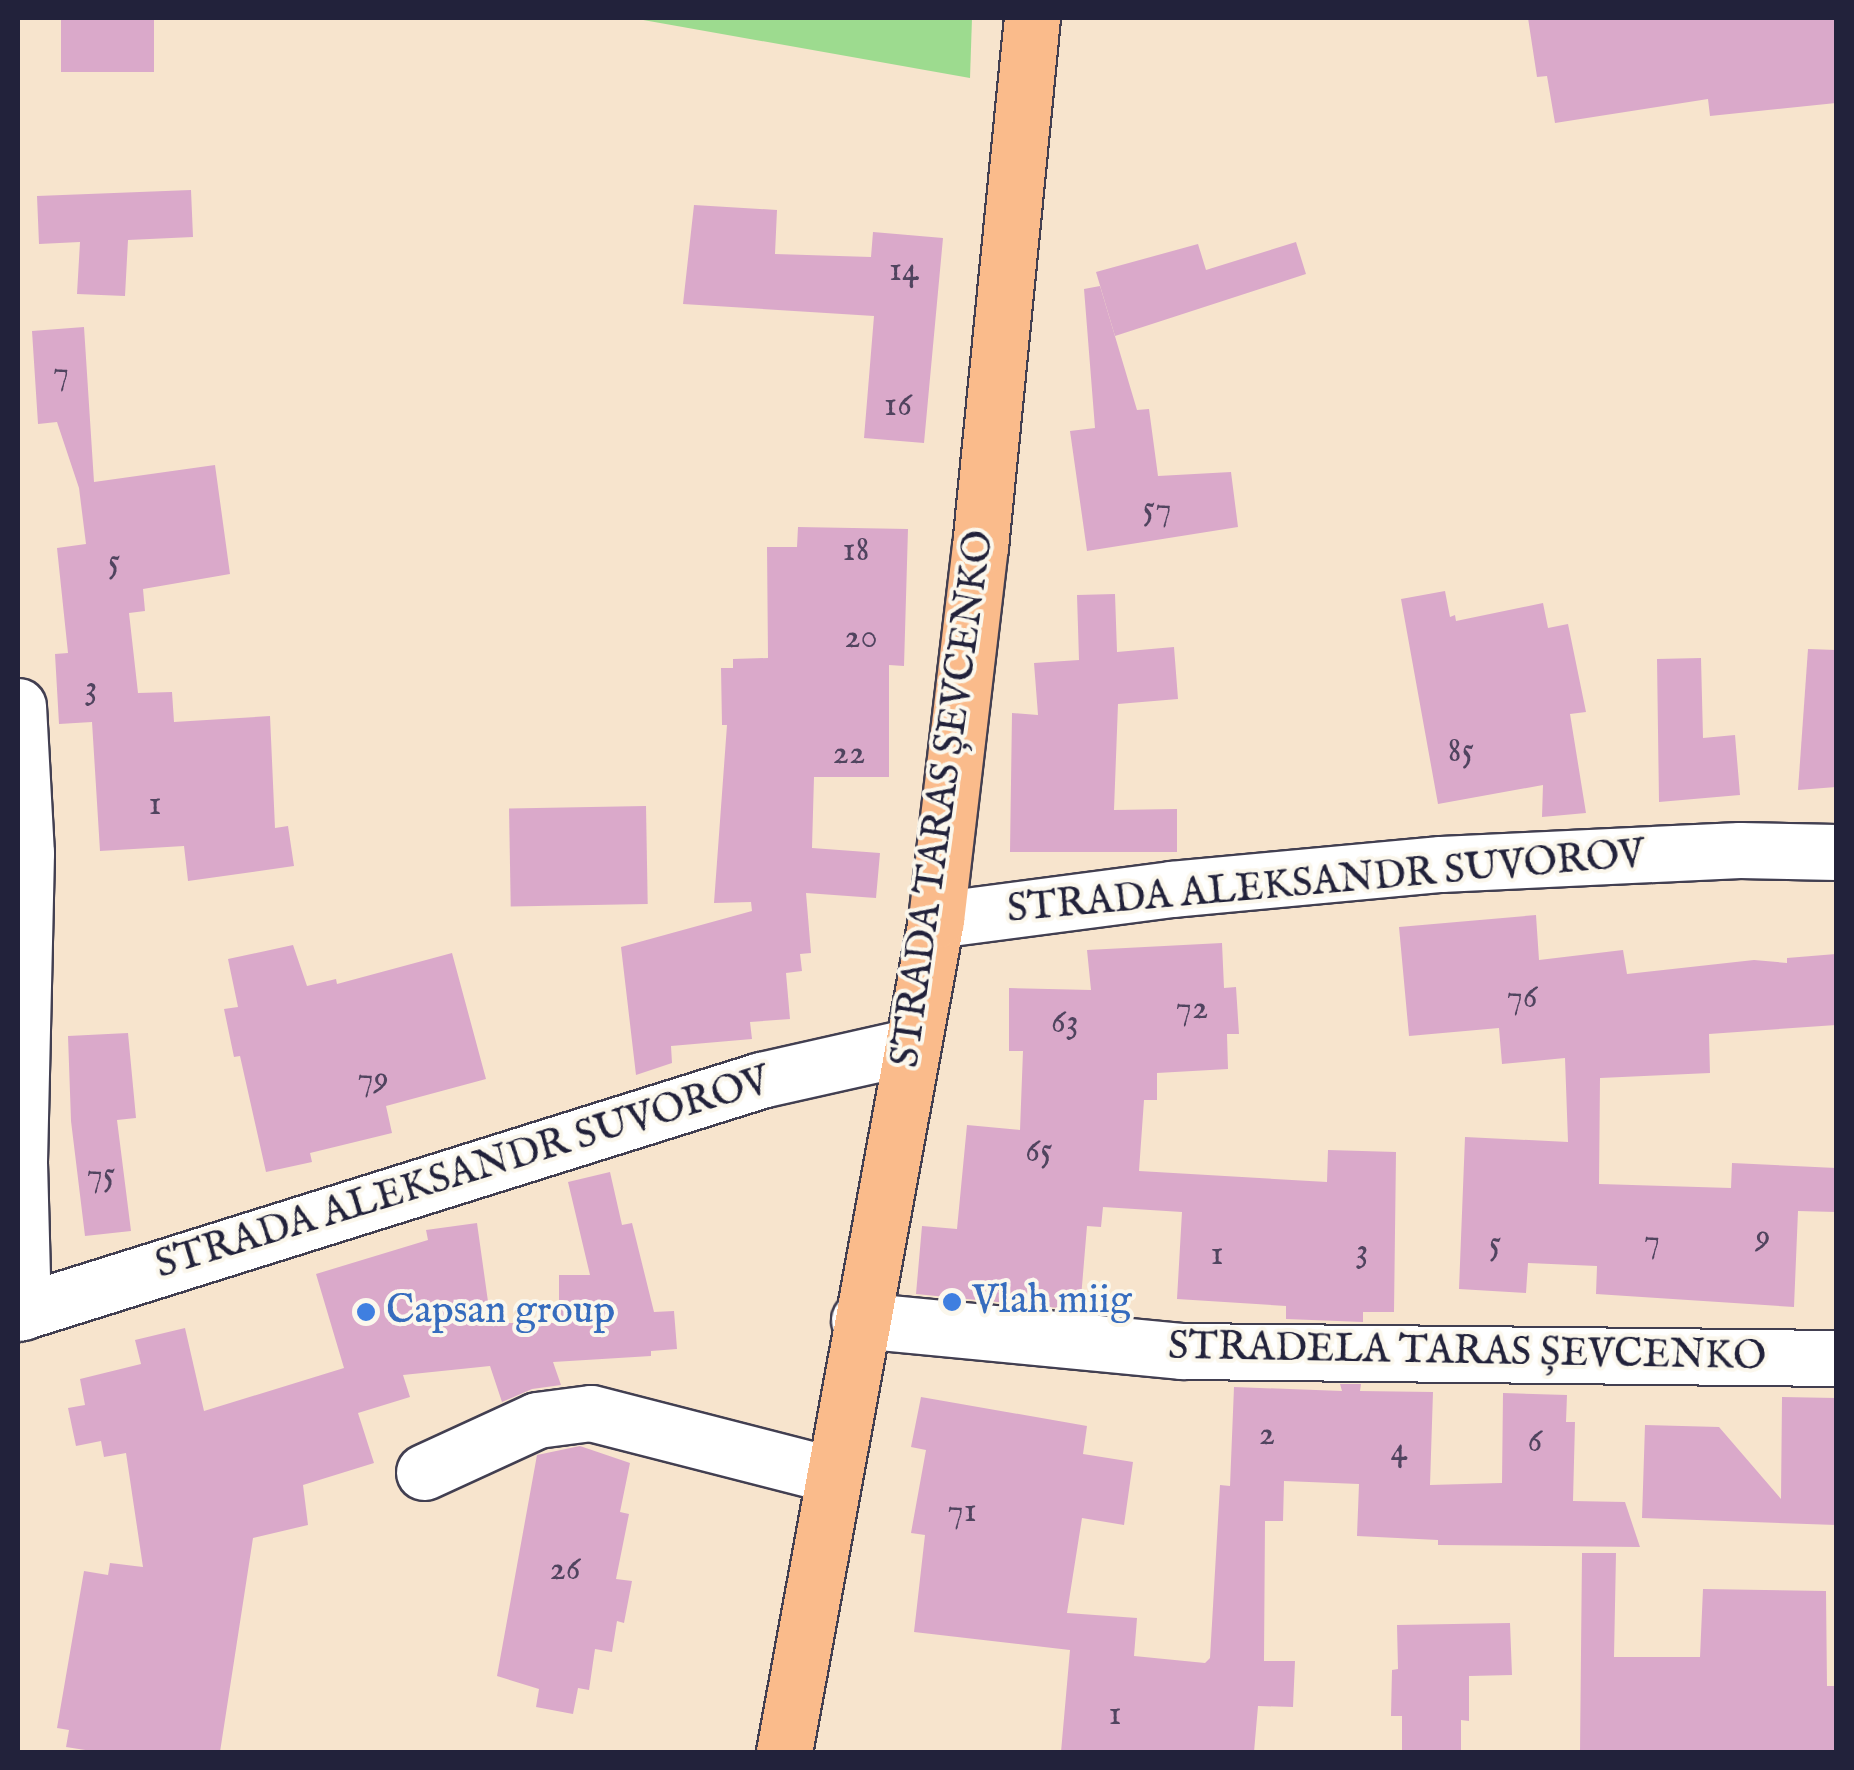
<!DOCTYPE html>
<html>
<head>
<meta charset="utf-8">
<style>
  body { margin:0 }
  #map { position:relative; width:1854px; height:1770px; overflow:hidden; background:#f7e4cd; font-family:"IM FELL English",serif }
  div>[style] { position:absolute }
  .green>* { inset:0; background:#9ddb8f }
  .building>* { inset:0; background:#daa9ca; transform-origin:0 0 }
  .roads { filter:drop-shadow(2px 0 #423f51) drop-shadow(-2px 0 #423f51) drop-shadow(0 2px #423f51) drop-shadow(0 -2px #423f51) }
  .minor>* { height:55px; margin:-27.5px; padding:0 27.5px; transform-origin:27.5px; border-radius:27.5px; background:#fff }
  .major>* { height:55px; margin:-27.5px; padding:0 27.5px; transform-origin:27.5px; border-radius:27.5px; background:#fabb8b }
  .dots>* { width:28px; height:28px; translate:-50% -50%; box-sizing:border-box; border:5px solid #fbf7ec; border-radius:50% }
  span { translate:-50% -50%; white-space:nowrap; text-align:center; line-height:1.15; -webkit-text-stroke:8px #fbf7ec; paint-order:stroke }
  .number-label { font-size:35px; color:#50445f }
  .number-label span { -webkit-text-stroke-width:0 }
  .street-label { font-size:40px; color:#22223b }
  .shop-label { font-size:40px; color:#366cbe }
  .left { translate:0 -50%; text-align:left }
  .frame { position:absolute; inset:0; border:20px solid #22223b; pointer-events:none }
</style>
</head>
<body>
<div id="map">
  <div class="green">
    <div style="clip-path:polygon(632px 18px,972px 18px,970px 78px)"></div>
  </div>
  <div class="building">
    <div style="left:61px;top:18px;width:93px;height:54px"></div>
    <div style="clip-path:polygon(1528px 18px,1836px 18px,1836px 103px,1710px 116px,1708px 99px,1555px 123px,1547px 76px,1537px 77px)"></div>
    <div style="clip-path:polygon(191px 190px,193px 237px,128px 240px,125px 296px,77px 294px,80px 242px,39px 244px,37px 196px)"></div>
    <div style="clip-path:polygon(694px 205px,777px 210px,775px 254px,871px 257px,873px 232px,943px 238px,924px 443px,864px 438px,874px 316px,683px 304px)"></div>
    <div style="clip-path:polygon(1296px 242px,1306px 274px,1115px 336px,1096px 272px,1198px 244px,1206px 270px)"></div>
    <div style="clip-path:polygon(1100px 286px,1137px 410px,1149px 409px,1158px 476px,1231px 472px,1238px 527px,1087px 551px,1070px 431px,1095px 428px,1084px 289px)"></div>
    <div style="clip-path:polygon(84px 327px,94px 482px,215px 465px,230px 574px,143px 589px,145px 611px,129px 613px,138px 693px,172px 692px,174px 722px,270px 716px,275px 828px,288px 826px,294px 866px,188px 881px,184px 846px,100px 851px,92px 722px,59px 724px,55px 654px,68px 653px,57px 548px,86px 544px,79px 488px,57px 422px,38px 424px,32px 331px)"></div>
    <div style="clip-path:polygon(798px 527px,908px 529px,904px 666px,889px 665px,889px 777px,814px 777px,812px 848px,880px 853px,876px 898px,806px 893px,811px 953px,800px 954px,802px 971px,786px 973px,790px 1019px,750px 1022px,752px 1039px,671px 1046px,672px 1063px,636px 1075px,621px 947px,752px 911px,751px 902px,714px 903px,727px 725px,722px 725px,721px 668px,733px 668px,733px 659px,768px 658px,767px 547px,797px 547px)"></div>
    <div style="clip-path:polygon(1445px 591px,1450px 617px,1455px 615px,1456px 621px,1543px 603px,1548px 628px,1568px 624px,1586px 712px,1570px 714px,1586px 813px,1542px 817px,1543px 785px,1438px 804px,1401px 599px)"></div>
    <div style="clip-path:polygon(1115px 594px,1117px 652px,1174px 647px,1178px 699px,1118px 704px,1114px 810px,1177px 809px,1177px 852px,1010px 852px,1012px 713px,1038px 715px,1034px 663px,1079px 660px,1077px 595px)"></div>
    <div style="clip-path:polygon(1808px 649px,1836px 650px,1836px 787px,1798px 790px)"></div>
    <div style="clip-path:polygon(1701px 658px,1703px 738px,1735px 735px,1740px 795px,1659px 802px,1657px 659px)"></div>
    <div style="left:646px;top:806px;width:98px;height:137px;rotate:89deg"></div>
    <div style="clip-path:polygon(1536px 915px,1539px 960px,1623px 950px,1627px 974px,1754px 960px,1787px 963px,1787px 958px,1836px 954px,1836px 1025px,1709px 1034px,1710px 1073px,1600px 1078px,1599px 1184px,1731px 1188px,1732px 1163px,1836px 1168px,1836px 1212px,1798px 1211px,1794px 1307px,1596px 1294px,1597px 1266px,1528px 1263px,1526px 1293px,1459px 1289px,1465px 1137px,1568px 1142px,1565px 1058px,1502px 1064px,1499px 1028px,1409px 1036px,1399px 927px)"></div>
    <div style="clip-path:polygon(1222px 943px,1224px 988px,1236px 987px,1239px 1034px,1227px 1034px,1228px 1069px,1157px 1073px,1157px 1100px,1144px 1100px,1139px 1171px,1327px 1182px,1328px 1150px,1396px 1152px,1394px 1312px,1363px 1312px,1363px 1322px,1286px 1319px,1286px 1306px,1177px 1299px,1182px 1212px,1103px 1207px,1101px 1227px,1087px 1226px,1080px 1310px,916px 1294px,922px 1226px,957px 1229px,967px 1125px,1020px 1130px,1023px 1051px,1009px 1051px,1009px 988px,1091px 990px,1087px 950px)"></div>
    <div style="clip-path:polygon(293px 945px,307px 986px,336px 979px,337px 984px,452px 953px,486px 1079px,386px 1106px,392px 1133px,310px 1153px,312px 1162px,266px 1172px,240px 1056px,234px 1057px,224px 1009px,238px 1007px,228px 959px)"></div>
    <div style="clip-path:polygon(128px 1033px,136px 1118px,117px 1120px,131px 1231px,85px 1236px,71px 1121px,68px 1036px)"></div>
    <div style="clip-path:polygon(610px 1172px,622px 1225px,632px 1223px,654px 1312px,674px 1311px,677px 1349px,651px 1351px,651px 1356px,553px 1362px,561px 1385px,532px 1389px,502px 1402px,490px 1366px,403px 1375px,410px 1397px,358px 1413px,374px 1463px,303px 1485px,308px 1525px,253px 1538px,220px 1752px,98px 1752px,66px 1747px,69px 1730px,57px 1728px,84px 1571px,108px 1575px,110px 1563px,143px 1567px,126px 1453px,104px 1457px,101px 1441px,76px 1446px,68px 1408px,85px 1405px,80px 1379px,141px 1364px,135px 1340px,185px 1328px,204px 1411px,344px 1368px,316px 1274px,428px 1240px,426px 1230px,477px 1223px,491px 1323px,559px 1323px,559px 1275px,590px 1275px,568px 1182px)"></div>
    <div style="clip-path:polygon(1340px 1384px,1361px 1384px,1360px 1391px,1433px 1392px,1430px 1485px,1502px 1483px,1503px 1393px,1567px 1395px,1566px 1422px,1575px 1422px,1573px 1501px,1625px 1502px,1640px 1547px,1438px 1545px,1438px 1540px,1357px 1536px,1359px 1484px,1284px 1481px,1283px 1521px,1265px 1521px,1264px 1661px,1295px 1661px,1293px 1707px,1258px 1706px,1254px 1752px,1061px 1752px,1070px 1650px,914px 1632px,925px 1535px,911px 1533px,926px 1450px,911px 1447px,921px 1397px,1087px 1426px,1083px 1454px,1133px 1462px,1124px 1525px,1082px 1518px,1067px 1613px,1137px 1618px,1134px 1656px,1205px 1663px,1210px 1658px,1220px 1485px,1230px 1486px,1234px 1387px,1342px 1391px)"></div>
    <div style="clip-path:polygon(1782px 1397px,1836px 1398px,1836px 1525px,1642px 1518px,1645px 1425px,1719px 1427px,1781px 1499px)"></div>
    <div style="clip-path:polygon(580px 1446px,630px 1463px,620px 1512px,629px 1514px,616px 1579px,632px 1581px,624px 1623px,617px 1621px,612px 1652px,595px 1649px,589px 1690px,578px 1688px,573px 1714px,536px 1707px,539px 1689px,497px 1676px,537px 1455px)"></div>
    <div style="clip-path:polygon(1582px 1553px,1616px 1553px,1614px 1657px,1700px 1657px,1703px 1589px,1826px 1591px,1827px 1686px,1836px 1686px,1836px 1752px,1580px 1752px)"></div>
    <div style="clip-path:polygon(1510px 1623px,1512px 1675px,1469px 1676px,1469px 1721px,1461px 1720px,1461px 1752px,1402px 1752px,1402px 1716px,1391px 1716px,1392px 1670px,1398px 1669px,1397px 1625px)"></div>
  </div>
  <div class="roads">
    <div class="minor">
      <div style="left:18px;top:706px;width:147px;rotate:86.9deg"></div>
      <div style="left:26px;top:853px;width:309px;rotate:91.3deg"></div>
      <div style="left:19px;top:1162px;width:150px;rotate:88.5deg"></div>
      <div style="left:936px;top:920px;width:237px;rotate:-7.5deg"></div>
      <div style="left:1171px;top:889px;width:271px;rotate:-5.3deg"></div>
      <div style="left:1441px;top:864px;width:299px;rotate:-2.7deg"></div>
      <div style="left:1740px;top:850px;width:96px;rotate:1.2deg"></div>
      <div style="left:18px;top:1313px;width:779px;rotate:-17.41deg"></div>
      <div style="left:761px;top:1080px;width:155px;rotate:-12.7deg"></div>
      <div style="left:859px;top:1320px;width:324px;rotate:5.5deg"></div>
      <div style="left:1182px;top:1351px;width:654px;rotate:0.61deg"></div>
      <div style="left:424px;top:1472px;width:124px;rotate:-24.7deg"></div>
      <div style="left:537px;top:1420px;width:54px;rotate:-7.4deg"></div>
      <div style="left:591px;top:1413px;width:249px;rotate:14.4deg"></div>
    </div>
    <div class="major">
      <div style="left:784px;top:1752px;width:846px;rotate:-79.65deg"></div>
      <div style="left:936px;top:920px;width:376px;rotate:-83.3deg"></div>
      <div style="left:980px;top:547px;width:532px;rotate:-84.39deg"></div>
    </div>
  </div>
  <div class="dots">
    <div style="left:952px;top:1302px;background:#3f7fe0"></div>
    <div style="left:366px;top:1312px;background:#3f7fe0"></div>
  </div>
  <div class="number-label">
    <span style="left:904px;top:271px">14</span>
    <span style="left:61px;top:374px">7</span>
    <span style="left:898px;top:406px">16</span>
    <span style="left:1157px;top:510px">57</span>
    <span style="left:856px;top:551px">18</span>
    <span style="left:114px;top:563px">5</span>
    <span style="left:861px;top:638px">20</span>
    <span style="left:91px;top:689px">3</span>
    <span style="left:1461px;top:752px">85</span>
    <span style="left:849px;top:754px">22</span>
    <span style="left:155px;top:805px">1</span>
    <span style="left:1522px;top:998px">76</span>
    <span style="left:1192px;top:1009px">72</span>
    <span style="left:1065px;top:1023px">63</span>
    <span style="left:373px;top:1080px">79</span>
    <span style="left:1039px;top:1152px">65</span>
    <span style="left:101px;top:1176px">75</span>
    <span style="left:1763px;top:1238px">9</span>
    <span style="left:1652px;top:1242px">7</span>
    <span style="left:1495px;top:1245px">5</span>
    <span style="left:1362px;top:1252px">3</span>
    <span style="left:1217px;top:1255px">1</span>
    <span style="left:1267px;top:1435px">2</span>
    <span style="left:1535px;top:1442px">6</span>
    <span style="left:1399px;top:1451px">4</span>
    <span style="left:962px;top:1512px">71</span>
    <span style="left:565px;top:1570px">26</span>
    <span style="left:1115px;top:1715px">1</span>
  </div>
  <div class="street-label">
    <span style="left:944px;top:799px;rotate:-82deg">STRADA TARAS ȘEVCENKO</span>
    <span style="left:1326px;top:883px;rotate:-5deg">STRADA ALEKSANDR SUVOROV</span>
    <span style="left:463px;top:1174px;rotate:-17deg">STRADA ALEKSANDR SUVOROV</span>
    <span style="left:1467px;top:1353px;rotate:1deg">STRADELA TARAS ȘEVCENKO</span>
  </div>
  <div class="shop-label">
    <span class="left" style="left:972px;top:1302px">Vlah miig</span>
    <span class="left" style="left:386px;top:1312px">Capsan group</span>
  </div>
  <div class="frame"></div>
</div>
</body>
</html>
